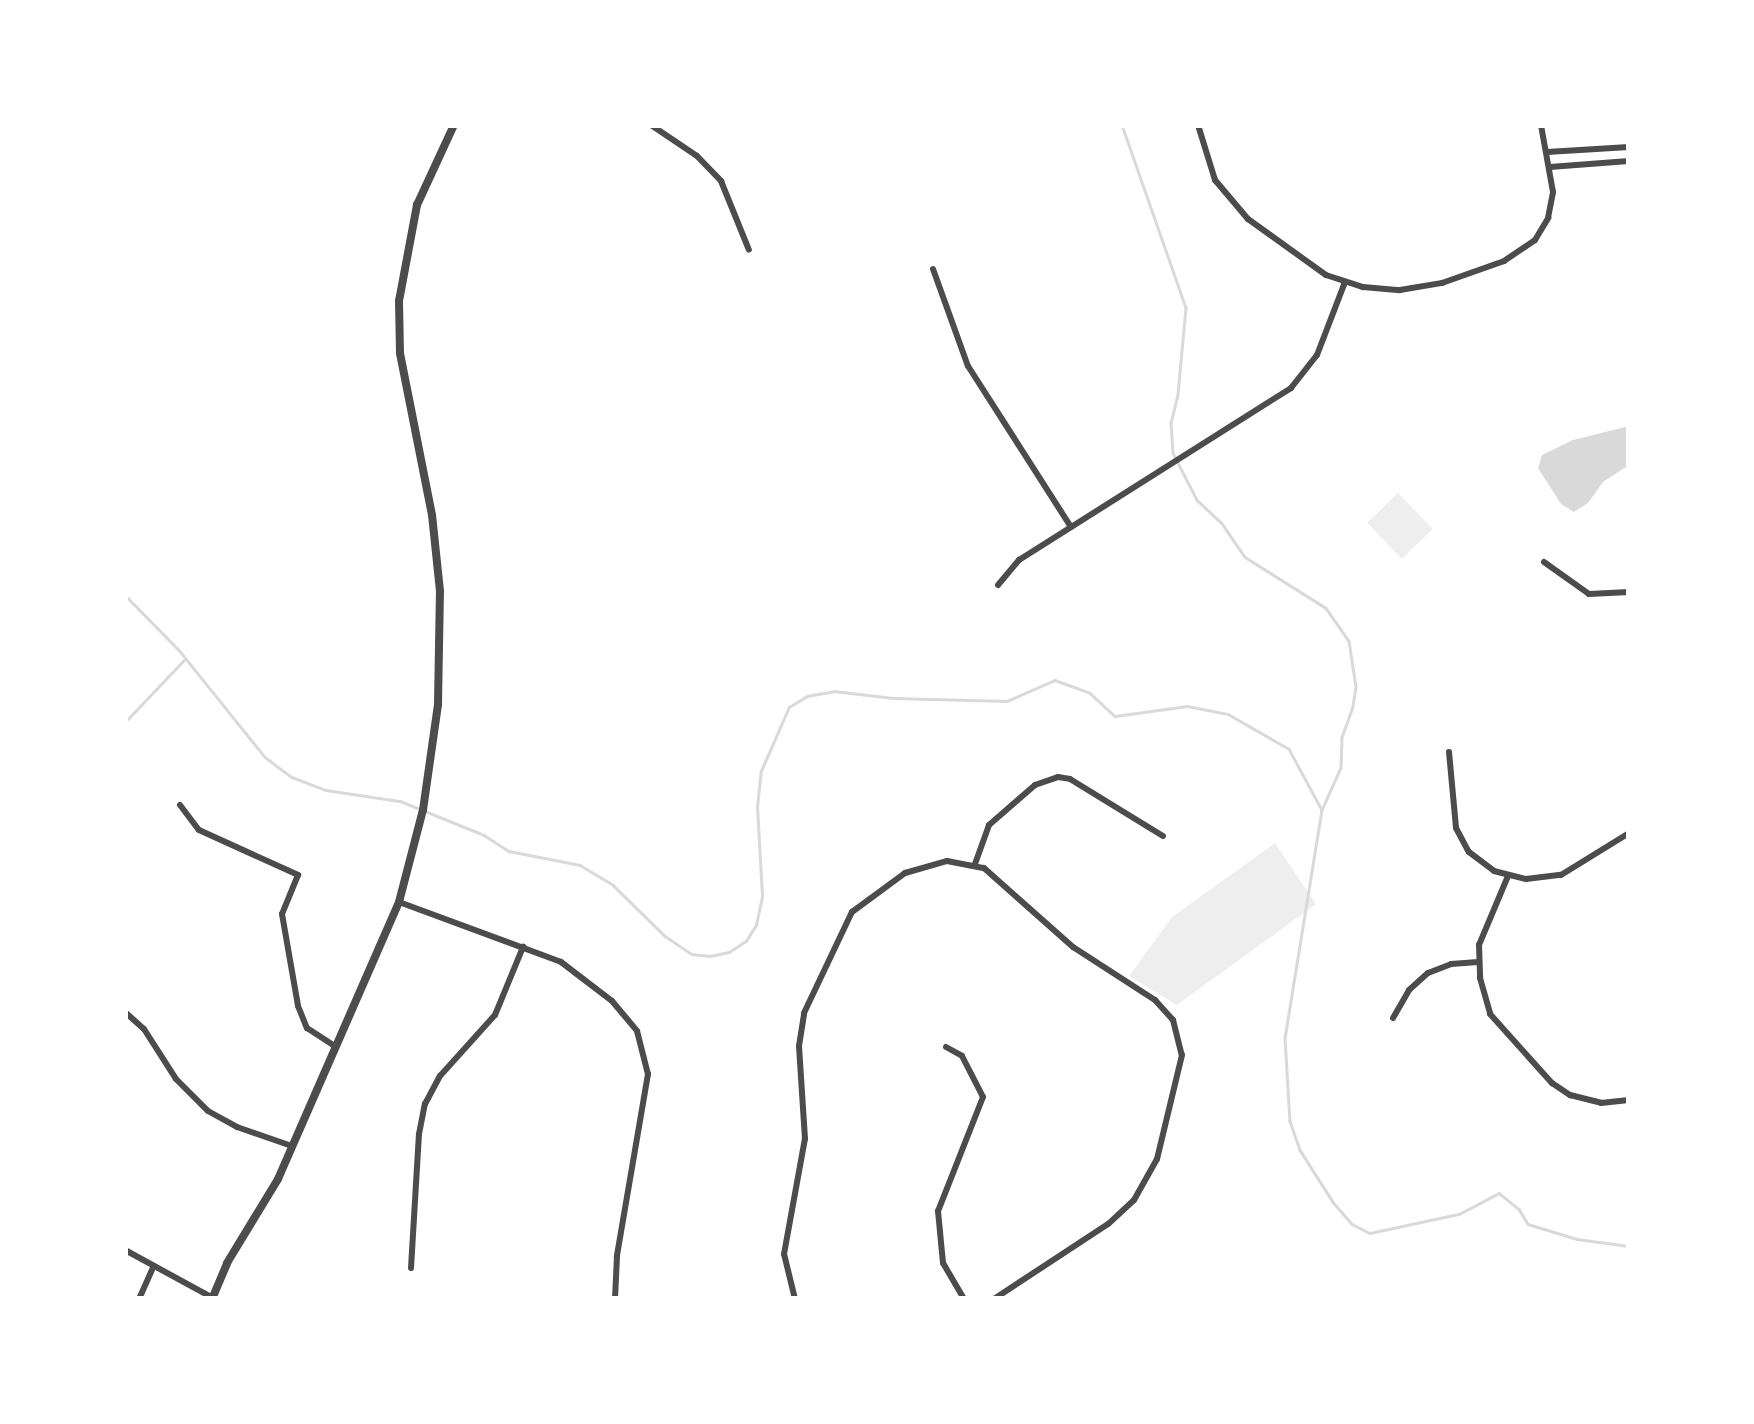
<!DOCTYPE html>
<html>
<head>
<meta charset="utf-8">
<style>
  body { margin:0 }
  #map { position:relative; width:1754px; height:1424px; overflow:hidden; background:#fff; font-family:"Golos Text",sans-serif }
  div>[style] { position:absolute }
  .green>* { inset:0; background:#eee; transform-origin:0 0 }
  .water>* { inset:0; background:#d9d9d9 }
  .stream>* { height:2.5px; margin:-1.25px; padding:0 1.25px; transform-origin:1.25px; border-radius:1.25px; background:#d9d9d9 }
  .minor>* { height:6px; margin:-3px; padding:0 3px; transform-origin:3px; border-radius:3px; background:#4c4c4c }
  .tertiary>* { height:8px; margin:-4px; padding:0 4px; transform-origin:4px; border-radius:4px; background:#4c4c4c }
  span { translate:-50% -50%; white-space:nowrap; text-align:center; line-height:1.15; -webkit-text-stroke:10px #fff; paint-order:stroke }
  .frame { position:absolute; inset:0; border:128px solid #fff; pointer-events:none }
</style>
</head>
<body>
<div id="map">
  <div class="green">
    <div style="left:1398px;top:493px;width:50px;height:43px;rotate:46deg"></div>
    <div style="clip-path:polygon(1275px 843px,1316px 904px,1177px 1005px,1129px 976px,1172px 917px)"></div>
  </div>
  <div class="water">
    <div style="clip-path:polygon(1629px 426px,1629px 465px,1603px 482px,1588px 503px,1574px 512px,1561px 504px,1538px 468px,1542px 455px,1573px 440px)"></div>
  </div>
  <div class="stream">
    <div style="left:1122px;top:125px;width:194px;rotate:70.7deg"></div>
    <div style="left:1186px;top:308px;width:87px;rotate:95.3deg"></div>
    <div style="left:1178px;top:395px;width:29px;rotate:104deg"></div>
    <div style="left:1171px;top:423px;width:30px;rotate:86deg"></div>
    <div style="left:1173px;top:453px;width:53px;rotate:62.9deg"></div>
    <div style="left:1197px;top:500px;width:33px;rotate:43deg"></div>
    <div style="left:1221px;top:522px;width:42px;rotate:55.6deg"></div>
    <div style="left:1245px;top:557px;width:96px;rotate:32.2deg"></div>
    <div style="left:1326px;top:608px;width:40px;rotate:55.1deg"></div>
    <div style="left:1349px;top:641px;width:47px;rotate:81.3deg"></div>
    <div style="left:1356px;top:687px;width:20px;rotate:99deg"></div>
    <div style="left:1353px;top:707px;width:33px;rotate:110deg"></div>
    <div style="left:1342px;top:738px;width:30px;rotate:92deg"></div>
    <div style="left:1341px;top:768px;width:44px;rotate:114.2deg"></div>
    <div style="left:125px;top:595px;width:77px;rotate:45.5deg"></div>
    <div style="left:179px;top:650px;width:137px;rotate:51.2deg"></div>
    <div style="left:265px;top:757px;width:34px;rotate:37deg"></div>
    <div style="left:292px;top:777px;width:36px;rotate:21deg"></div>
    <div style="left:326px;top:790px;width:75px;rotate:8.5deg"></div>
    <div style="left:400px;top:801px;width:91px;rotate:22deg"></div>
    <div style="left:484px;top:835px;width:30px;rotate:33deg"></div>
    <div style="left:509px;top:851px;width:72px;rotate:11.2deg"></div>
    <div style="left:580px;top:865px;width:39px;rotate:31deg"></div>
    <div style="left:613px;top:885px;width:73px;rotate:44.4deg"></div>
    <div style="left:665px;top:936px;width:32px;rotate:34deg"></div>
    <div style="left:692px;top:954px;width:18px;rotate:6deg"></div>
    <div style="left:710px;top:956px;width:19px;rotate:-12deg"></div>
    <div style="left:729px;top:952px;width:20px;rotate:-33deg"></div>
    <div style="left:746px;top:941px;width:19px;rotate:-58deg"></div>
    <div style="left:756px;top:925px;width:30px;rotate:-78deg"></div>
    <div style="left:762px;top:896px;width:89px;rotate:-93.2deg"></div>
    <div style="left:757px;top:807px;width:36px;rotate:-84deg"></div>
    <div style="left:761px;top:771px;width:70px;rotate:-66.4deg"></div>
    <div style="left:789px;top:707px;width:21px;rotate:-31deg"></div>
    <div style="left:807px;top:696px;width:27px;rotate:-10deg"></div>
    <div style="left:834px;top:691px;width:59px;rotate:6.8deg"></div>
    <div style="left:893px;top:698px;width:114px;rotate:1.5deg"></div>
    <div style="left:1007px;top:701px;width:52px;rotate:-23.6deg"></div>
    <div style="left:1055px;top:680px;width:37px;rotate:20deg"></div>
    <div style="left:1090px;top:693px;width:34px;rotate:43deg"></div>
    <div style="left:1115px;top:716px;width:73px;rotate:-7.9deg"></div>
    <div style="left:1187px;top:706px;width:42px;rotate:11deg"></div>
    <div style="left:1228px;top:714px;width:70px;rotate:29.8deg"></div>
    <div style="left:1289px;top:749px;width:69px;rotate:61.6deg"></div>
    <div style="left:1322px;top:810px;width:231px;rotate:99.2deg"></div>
    <div style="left:1285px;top:1038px;width:83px;rotate:86.6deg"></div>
    <div style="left:1290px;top:1121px;width:31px;rotate:71deg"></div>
    <div style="left:1300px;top:1150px;width:62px;rotate:57.6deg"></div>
    <div style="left:1333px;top:1202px;width:29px;rotate:49deg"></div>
    <div style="left:1352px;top:1224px;width:20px;rotate:27deg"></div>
    <div style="left:1370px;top:1233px;width:91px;rotate:-12.1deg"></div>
    <div style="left:1459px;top:1214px;width:45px;rotate:-27.7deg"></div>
    <div style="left:1499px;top:1193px;width:26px;rotate:39deg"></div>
    <div style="left:1519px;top:1209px;width:17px;rotate:59deg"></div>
    <div style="left:1528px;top:1224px;width:51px;rotate:17deg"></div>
    <div style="left:1577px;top:1239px;width:52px;rotate:7.7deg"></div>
    <div style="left:125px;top:722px;width:87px;rotate:-46.4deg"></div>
  </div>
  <div class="minor">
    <div style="left:651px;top:125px;width:55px;rotate:34deg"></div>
    <div style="left:697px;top:156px;width:35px;rotate:46deg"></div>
    <div style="left:721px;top:181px;width:74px;rotate:67.9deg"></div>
    <div style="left:1198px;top:125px;width:58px;rotate:72.8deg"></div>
    <div style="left:1215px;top:180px;width:51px;rotate:49.8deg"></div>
    <div style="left:1248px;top:219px;width:96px;rotate:35.7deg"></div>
    <div style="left:1326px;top:275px;width:39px;rotate:18deg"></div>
    <div style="left:1363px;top:287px;width:37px;rotate:5deg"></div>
    <div style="left:1400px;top:290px;width:43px;rotate:-9.5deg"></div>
    <div style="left:1442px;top:283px;width:66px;rotate:-19.5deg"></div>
    <div style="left:1504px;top:261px;width:37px;rotate:-34deg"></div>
    <div style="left:1535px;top:240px;width:26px;rotate:-59deg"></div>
    <div style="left:1548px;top:218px;width:26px;rotate:-79deg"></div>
    <div style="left:1553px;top:192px;width:68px;rotate:-100.2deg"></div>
    <div style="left:1547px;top:152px;width:82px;rotate:-3.5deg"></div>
    <div style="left:1550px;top:167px;width:79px;rotate:-4.3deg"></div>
    <div style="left:933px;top:269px;width:103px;rotate:70.2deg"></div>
    <div style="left:968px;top:366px;width:191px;rotate:57.4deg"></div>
    <div style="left:1544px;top:562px;width:55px;rotate:35.4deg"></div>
    <div style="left:1589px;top:594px;width:40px;rotate:-2.9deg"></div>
    <div style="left:998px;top:585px;width:33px;rotate:-50deg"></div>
    <div style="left:1019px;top:560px;width:322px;rotate:-32.3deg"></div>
    <div style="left:1291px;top:388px;width:42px;rotate:-51.8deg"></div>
    <div style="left:1317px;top:355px;width:78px;rotate:-69deg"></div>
    <div style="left:1449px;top:752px;width:76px;rotate:84.7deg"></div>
    <div style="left:1456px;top:828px;width:27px;rotate:62deg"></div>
    <div style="left:1469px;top:852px;width:31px;rotate:37deg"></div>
    <div style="left:1494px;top:871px;width:33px;rotate:14deg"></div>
    <div style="left:1526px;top:879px;width:35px;rotate:-7deg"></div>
    <div style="left:1561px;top:875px;width:80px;rotate:-31.7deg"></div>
    <div style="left:180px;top:805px;width:31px;rotate:53deg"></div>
    <div style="left:199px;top:830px;width:109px;rotate:24.4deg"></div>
    <div style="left:298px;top:875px;width:42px;rotate:112.3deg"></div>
    <div style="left:282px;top:914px;width:93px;rotate:80.1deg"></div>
    <div style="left:298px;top:1006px;width:24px;rotate:68deg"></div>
    <div style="left:307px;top:1028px;width:33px;rotate:33deg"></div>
    <div style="left:975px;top:864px;width:41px;rotate:-70.3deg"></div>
    <div style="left:989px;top:825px;width:61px;rotate:-41deg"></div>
    <div style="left:1035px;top:785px;width:24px;rotate:-19deg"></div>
    <div style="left:1058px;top:777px;width:12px;rotate:9deg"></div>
    <div style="left:1070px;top:779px;width:109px;rotate:31.5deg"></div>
    <div style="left:1508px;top:876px;width:75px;rotate:112.8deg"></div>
    <div style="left:1479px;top:945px;width:33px;rotate:88deg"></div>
    <div style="left:1480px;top:978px;width:37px;rotate:74deg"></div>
    <div style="left:1490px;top:1014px;width:93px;rotate:48.1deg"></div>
    <div style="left:1552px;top:1083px;width:22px;rotate:34deg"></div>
    <div style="left:1570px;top:1095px;width:32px;rotate:14deg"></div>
    <div style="left:1601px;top:1103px;width:28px;rotate:-6deg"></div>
    <div style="left:399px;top:902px;width:173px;rotate:20.3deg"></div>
    <div style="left:561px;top:962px;width:64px;rotate:37.4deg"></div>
    <div style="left:612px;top:1001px;width:39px;rotate:50deg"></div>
    <div style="left:637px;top:1031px;width:44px;rotate:75.7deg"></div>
    <div style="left:648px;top:1074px;width:185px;rotate:99.7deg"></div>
    <div style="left:617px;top:1256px;width:42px;rotate:92.7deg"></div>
    <div style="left:125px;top:1012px;width:25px;rotate:42deg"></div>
    <div style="left:144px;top:1029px;width:59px;rotate:57.4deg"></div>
    <div style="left:176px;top:1079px;width:45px;rotate:45deg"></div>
    <div style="left:208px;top:1111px;width:33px;rotate:29deg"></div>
    <div style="left:237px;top:1127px;width:58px;rotate:19.1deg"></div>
    <div style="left:1393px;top:1018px;width:32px;rotate:-60deg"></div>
    <div style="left:1409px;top:990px;width:25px;rotate:-42deg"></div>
    <div style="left:1428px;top:973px;width:25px;rotate:-21deg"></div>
    <div style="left:1451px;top:964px;width:27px;rotate:-4deg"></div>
    <div style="left:946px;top:1047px;width:18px;rotate:29deg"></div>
    <div style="left:962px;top:1056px;width:46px;rotate:62.9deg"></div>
    <div style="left:983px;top:1097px;width:123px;rotate:111.5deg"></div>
    <div style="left:938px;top:1211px;width:52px;rotate:84.5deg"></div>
    <div style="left:943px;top:1263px;width:42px;rotate:59.7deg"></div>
    <div style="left:125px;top:1250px;width:100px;rotate:28.6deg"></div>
    <div style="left:411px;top:1268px;width:134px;rotate:-86.6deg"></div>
    <div style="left:419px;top:1134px;width:31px;rotate:-79deg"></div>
    <div style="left:425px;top:1104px;width:32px;rotate:-62deg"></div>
    <div style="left:440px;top:1076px;width:82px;rotate:-48deg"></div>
    <div style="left:495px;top:1015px;width:74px;rotate:-67.6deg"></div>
    <div style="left:139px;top:1299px;width:36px;rotate:-66deg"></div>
    <div style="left:795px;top:1299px;width:46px;rotate:-103.7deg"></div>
    <div style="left:784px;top:1254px;width:117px;rotate:-79.7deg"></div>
    <div style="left:805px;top:1139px;width:93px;rotate:-93.7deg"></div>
    <div style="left:799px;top:1046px;width:33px;rotate:-81deg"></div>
    <div style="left:804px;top:1013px;width:112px;rotate:-64.6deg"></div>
    <div style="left:852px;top:912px;width:66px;rotate:-36.3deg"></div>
    <div style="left:905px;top:873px;width:44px;rotate:-15.9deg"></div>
    <div style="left:947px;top:861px;width:38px;rotate:11deg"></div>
    <div style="left:984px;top:868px;width:119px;rotate:41.6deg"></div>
    <div style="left:1073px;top:947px;width:98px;rotate:32.9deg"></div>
    <div style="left:1155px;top:1000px;width:27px;rotate:48deg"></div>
    <div style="left:1173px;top:1020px;width:36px;rotate:76deg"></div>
    <div style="left:1182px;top:1055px;width:107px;rotate:103.5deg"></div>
    <div style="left:1157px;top:1159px;width:47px;rotate:119.3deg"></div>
    <div style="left:1134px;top:1200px;width:35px;rotate:137deg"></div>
    <div style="left:1108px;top:1224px;width:136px;rotate:146.7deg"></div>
  </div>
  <div class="tertiary">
    <div style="left:212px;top:1299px;width:39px;rotate:-67deg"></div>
    <div style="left:227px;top:1263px;width:98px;rotate:-58.7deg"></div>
    <div style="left:278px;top:1179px;width:302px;rotate:-66.4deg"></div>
    <div style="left:399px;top:902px;width:95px;rotate:-75.4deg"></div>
    <div style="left:423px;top:810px;width:107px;rotate:-81.9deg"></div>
    <div style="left:438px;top:704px;width:113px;rotate:-89deg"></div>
    <div style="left:440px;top:591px;width:76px;rotate:-96deg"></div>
    <div style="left:432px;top:515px;width:165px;rotate:-101.2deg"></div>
    <div style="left:400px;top:353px;width:52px;rotate:-91.1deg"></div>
    <div style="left:399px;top:301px;width:98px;rotate:-79.4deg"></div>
    <div style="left:417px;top:205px;width:88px;rotate:-65.2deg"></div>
  </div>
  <div class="frame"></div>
</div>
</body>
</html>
